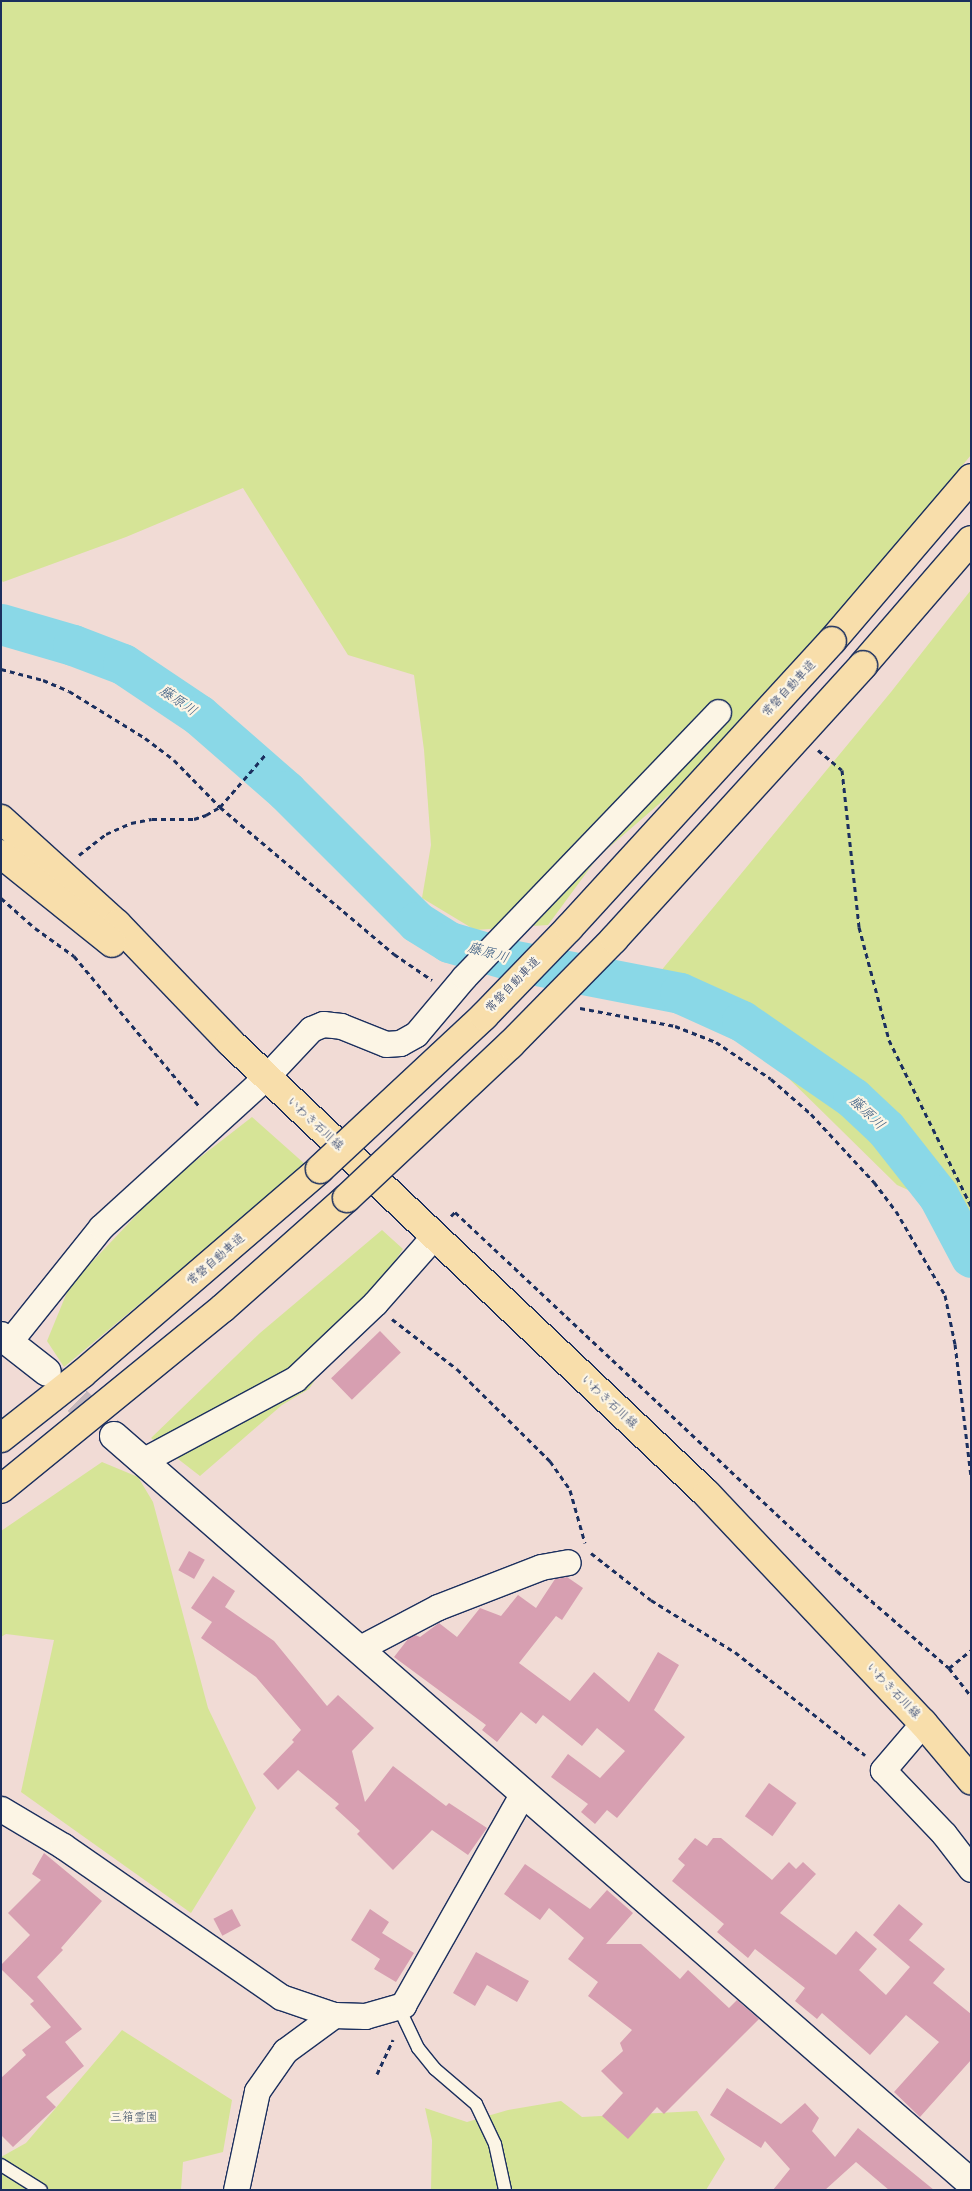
<!DOCTYPE html>
<html>
<head>
<meta charset="utf-8">
<style>
  body { margin:0 }
  #map { position:relative; width:972px; height:2191px; overflow:hidden; background:#f1dbd5; font-family:Pangolin,"Klee One",sans-serif }
  div>[style] { position:absolute }
  .green>* { inset:0; background:#d6e497 }
  .river>* { height:41px; margin:-20.5px; padding:0 20.5px; transform-origin:20.5px; border-radius:20.5px; background:#8ad8e7 }
  .building>* { inset:0; background:#d79fb1; transform-origin:0 0 }
  .tertiary-tunnel>* { height:28px; margin-top:-14px; transform-origin:0; background:repeating-linear-gradient(90deg,#c6b9bd 0 28px,transparent 0 42px) }
  .path>* { height:3px; margin-top:-1.5px; transform-origin:0; background:repeating-linear-gradient(90deg,#1b2f5e 0 5px,transparent 0 9px) }
  .roads { filter:drop-shadow(1px 0 #1b2f5e) drop-shadow(-1px 0 #1b2f5e) drop-shadow(0 1px #1b2f5e) drop-shadow(0 -1px #1b2f5e) }
  .service>* { height:12px; margin:-6px; padding:0 6px; transform-origin:6px; border-radius:6px; background:#fcf5e5 }
  .minor>* { height:25px; margin:-12.5px; padding:0 12.5px; transform-origin:12.5px; border-radius:12.5px; background:#fcf5e5 }
  .tertiary>* { height:28px; margin:-14px; padding:0 14px; transform-origin:14px; border-radius:14px; background:#fcf5e5 }
  .primary>* { height:28px; margin:-14px; padding:0 14px; transform-origin:14px; border-radius:14px; background:#f8deab }
  .motorway>* { height:28px; margin:-14px; padding:0 14px; transform-origin:14px; border-radius:14px; background:#f8deab }
  .bridges { filter:drop-shadow(1px 0 #1b2f5e) drop-shadow(-1px 0 #1b2f5e) drop-shadow(0 1px #1b2f5e) drop-shadow(0 -1px #1b2f5e) }
  .motorway-bridge>* { height:28px; margin:-14px; padding:0 14px; transform-origin:14px; border-radius:14px; background:#f8deab }
  span { translate:-50% -50%; white-space:nowrap; text-align:center; line-height:1.15; -webkit-text-stroke:4.5px #fcf5e5; paint-order:stroke }
  .street-label { font-size:12px; color:#1b2f5e }
  .park-label { font-size:12px; color:#405369 }
  .water-label { font-size:14px; color:#375980; font-style:italic }
  .frame { position:absolute; inset:0; border:2px solid #1b2f5e; pointer-events:none }
</style>
</head>
<body>
<div id="map">
  <div class="green">
    <div style="clip-path:polygon(1px 1px,971px 1px,971px 455px,742px 732px,598px 857px,548px 925px,475px 930px,422px 898px,431px 845px,424px 750px,414px 675px,348px 655px,243px 488px,126px 537px,3px 582px,1px 580px)"></div>
    <div style="clip-path:polygon(971px 590px,971px 1218px,897px 1185px,776px 1066px,660px 972px,891px 692px)"></div>
    <div style="clip-path:polygon(252px 1117px,306px 1165px,64px 1367px,47px 1341px,70px 1285px,167px 1183px)"></div>
    <div style="clip-path:polygon(382px 1230px,403px 1249px,309px 1389px,282px 1405px,200px 1476px,151px 1438px,260px 1333px)"></div>
    <div style="clip-path:polygon(102px 1462px,138px 1477px,153px 1502px,208px 1708px,256px 1808px,191px 1913px,21px 1792px,54px 1640px,6px 1634px,1px 1637px,1px 1531px)"></div>
    <div style="clip-path:polygon(122px 2030px,232px 2100px,223px 2152px,183px 2162px,181px 2190px,1px 2190px,1px 2157px,26px 2143px)"></div>
    <div style="clip-path:polygon(561px 2101px,582px 2117px,697px 2111px,725px 2159px,706px 2190px,431px 2190px,432px 2140px,425px 2108px,467px 2122px,508px 2110px)"></div>
  </div>
  <div class="river">
    <div style="left:1px;top:624px;width:75px;rotate:16.3deg"></div>
    <div style="left:73px;top:645px;width:53px;rotate:20.8deg"></div>
    <div style="left:123px;top:664px;width:92px;rotate:33.9deg"></div>
    <div style="left:199px;top:715px;width:116px;rotate:41.1deg"></div>
    <div style="left:286px;top:791px;width:185px;rotate:45deg"></div>
    <div style="left:417px;top:922px;width:38px;rotate:32deg"></div>
    <div style="left:449px;top:942px;width:65px;rotate:16.2deg"></div>
    <div style="left:511px;top:960px;width:172px;rotate:11deg"></div>
    <div style="left:680px;top:993px;width:68px;rotate:24.3deg"></div>
    <div style="left:742px;top:1021px;width:135px;rotate:34.7deg"></div>
    <div style="left:853px;top:1098px;width:45px;rotate:43.2deg"></div>
    <div style="left:886px;top:1129px;width:84px;rotate:51.8deg"></div>
    <div style="left:938px;top:1195px;width:70px;rotate:62deg"></div>
  </div>
  <div class="building">
    <div style="left:380px;top:1331px;width:30px;height:68px;rotate:46deg"></div>
    <div style="left:189px;top:1551px;width:18px;height:22px;rotate:29deg"></div>
    <div style="clip-path:polygon(213px 1576px,235px 1591px,225px 1607px,274px 1641px,327px 1706px,338px 1695px,374px 1728px,352px 1751px,365px 1802px,393px 1766px,446px 1806px,449px 1803px,487px 1828px,468px 1855px,432px 1830px,393px 1870px,357px 1834px,360px 1831px,335px 1808px,339px 1804px,298px 1770px,278px 1790px,263px 1774px,294px 1742px,292px 1740px,301px 1730px,256px 1677px,201px 1638px,212px 1622px,191px 1608px)"></div>
    <div style="clip-path:polygon(567px 1577px,583px 1588px,562px 1620px,556px 1616px,519px 1663px,570px 1701px,594px 1672px,629px 1702px,658px 1652px,679px 1665px,654px 1710px,685px 1737px,617px 1818px,607px 1810px,595px 1824px,581px 1812px,588px 1804px,551px 1777px,568px 1754px,600px 1778px,625px 1751px,597px 1728px,582px 1746px,543px 1715px,536px 1724px,521px 1712px,497px 1742px,482px 1730px,486px 1725px,394px 1657px,408px 1639px,415px 1635px,420px 1637px,439px 1623px,457px 1637px,480px 1608px,501px 1616px,518px 1595px,536px 1608px,555px 1579px)"></div>
    <div style="left:769px;top:1783px;width:34px;height:41px;rotate:36deg"></div>
    <div style="clip-path:polygon(695px 1838px,707px 1846px,713px 1838px,721px 1838px,772px 1880px,789px 1862px,796px 1869px,803px 1862px,816px 1874px,780px 1913px,836px 1955px,856px 1931px,877px 1949px,859px 1970px,886px 1995px,910px 1967px,873px 1935px,899px 1904px,923px 1924px,909px 1940px,945px 1969px,933px 1983px,971px 2014px,971px 2060px,920px 2117px,894px 2092px,939px 2042px,906px 2015px,870px 2055px,822px 2013px,817px 2019px,795px 2001px,805px 1988px,755px 1949px,748px 1958px,717px 1932px,724px 1924px,672px 1881px,685px 1865px,678px 1859px)"></div>
    <div style="clip-path:polygon(44px 1853px,102px 1901px,61px 1948px,63px 1950px,37px 1977px,82px 2029px,65px 2042px,84px 2066px,46px 2097px,56px 2107px,13px 2147px,1px 2135px,1px 2078px,26px 2055px,22px 2050px,51px 2027px,30px 2004px,34px 2001px,1px 1969px,1px 1965px,30px 1935px,8px 1913px,41px 1880px,32px 1874px)"></div>
    <div style="clip-path:polygon(525px 1864px,590px 1909px,607px 1890px,633px 1913px,606px 1944px,641px 1944px,680px 1979px,688px 1970px,729px 2008px,737px 2000px,759px 2019px,664px 2114px,657px 2107px,628px 2139px,602px 2116px,623px 2093px,601px 2071px,623px 2051px,620px 2043px,632px 2030px,588px 1996px,598px 1982px,568px 1959px,584px 1938px,549px 1908px,540px 1920px,504px 1894px)"></div>
    <div style="left:232px;top:1909px;width:19px;height:21px;rotate:62deg"></div>
    <div style="clip-path:polygon(370px 1909px,389px 1922px,382px 1933px,414px 1953px,396px 1982px,374px 1969px,380px 1959px,351px 1940px)"></div>
    <div style="clip-path:polygon(476px 1952px,529px 1981px,517px 2002px,487px 1985px,475px 2006px,453px 1993px)"></div>
    <div style="clip-path:polygon(727px 2088px,781px 2124px,805px 2103px,819px 2118px,812px 2131px,835px 2157px,858px 2128px,934px 2190px,889px 2190px,856px 2162px,825px 2190px,773px 2190px,790px 2169px,765px 2141px,761px 2148px,710px 2115px)"></div>
  </div>
  <div class="tertiary-tunnel">
    <div style="left:47px;top:1372px;width:93px;rotate:43.7deg"></div>
  </div>
  <div class="path">
    <div style="left:1px;top:669px;width:43px;rotate:14.7deg"></div>
    <div style="left:43px;top:680px;width:28px;rotate:23deg"></div>
    <div style="left:69px;top:691px;width:89px;rotate:31.7deg"></div>
    <div style="left:145px;top:738px;width:36px;rotate:37deg"></div>
    <div style="left:174px;top:760px;width:66px;rotate:45.6deg"></div>
    <div style="left:220px;top:807px;width:228px;rotate:40.2deg"></div>
    <div style="left:394px;top:954px;width:46px;rotate:34.4deg"></div>
    <div style="left:818px;top:750px;width:31px;rotate:40deg"></div>
    <div style="left:842px;top:770px;width:158px;rotate:83.8deg"></div>
    <div style="left:859px;top:927px;width:117px;rotate:75.1deg"></div>
    <div style="left:889px;top:1040px;width:185px;rotate:63.7deg"></div>
    <div style="left:79px;top:855px;width:34px;rotate:-38deg"></div>
    <div style="left:106px;top:834px;width:27px;rotate:-24deg"></div>
    <div style="left:131px;top:823px;width:21px;rotate:-11deg"></div>
    <div style="left:152px;top:819px;width:42px"></div>
    <div style="left:194px;top:819px;width:13px;rotate:-18deg"></div>
    <div style="left:206px;top:815px;width:16px;rotate:-30deg"></div>
    <div style="left:220px;top:807px;width:69px;rotate:-49.1deg"></div>
    <div style="left:1px;top:898px;width:45px;rotate:41.4deg"></div>
    <div style="left:35px;top:928px;width:48px;rotate:35.7deg"></div>
    <div style="left:74px;top:956px;width:195px;rotate:50.2deg"></div>
    <div style="left:580px;top:1008px;width:97px;rotate:10.7deg"></div>
    <div style="left:675px;top:1026px;width:44px;rotate:21.3deg"></div>
    <div style="left:716px;top:1042px;width:66px;rotate:33.9deg"></div>
    <div style="left:771px;top:1079px;width:53px;rotate:41.2deg"></div>
    <div style="left:811px;top:1114px;width:93px;rotate:47.2deg"></div>
    <div style="left:874px;top:1182px;width:36px;rotate:53deg"></div>
    <div style="left:896px;top:1211px;width:97px;rotate:59.7deg"></div>
    <div style="left:945px;top:1295px;width:50px;rotate:78.5deg"></div>
    <div style="left:955px;top:1344px;width:133px;rotate:83.1deg"></div>
    <div style="left:451px;top:1216px;width:6px;rotate:-45deg"></div>
    <div style="left:455px;top:1212px;width:524px;rotate:43.22deg"></div>
    <div style="left:837px;top:1571px;width:148px;rotate:40.9deg"></div>
    <div style="left:949px;top:1668px;width:36px;rotate:52deg"></div>
    <div style="left:392px;top:1319px;width:82px;rotate:37.6deg"></div>
    <div style="left:457px;top:1369px;width:131px;rotate:44.7deg"></div>
    <div style="left:550px;top:1461px;width:35px;rotate:55deg"></div>
    <div style="left:570px;top:1490px;width:55px;rotate:74.2deg"></div>
    <div style="left:591px;top:1553px;width:76px;rotate:38.1deg"></div>
    <div style="left:651px;top:1600px;width:99px;rotate:31.8deg"></div>
    <div style="left:735px;top:1652px;width:166px;rotate:38.4deg"></div>
    <div style="left:949px;top:1668px;width:28px;rotate:-39deg"></div>
    <div style="left:377px;top:2074px;width:38px;rotate:-65deg"></div>
  </div>
  <div class="roads">
    <div class="service">
      <div style="left:399px;top:2008px;width:44px;rotate:64.6deg"></div>
      <div style="left:418px;top:2048px;width:27px;rotate:51deg"></div>
      <div style="left:435px;top:2069px;width:54px;rotate:40.5deg"></div>
      <div style="left:476px;top:2104px;width:44px;rotate:64.6deg"></div>
      <div style="left:495px;top:2144px;width:47px;rotate:77.7deg"></div>
      <div style="left:1px;top:2165px;width:47px;rotate:32deg"></div>
    </div>
    <div class="minor">
      <div style="left:9px;top:1342px;width:147px;rotate:-51.3deg"></div>
      <div style="left:101px;top:1227px;width:223px;rotate:-42.3deg"></div>
      <div style="left:266px;top:1077px;width:66px;rotate:-46.8deg"></div>
      <div style="left:311px;top:1029px;width:13px;rotate:-23deg"></div>
      <div style="left:323px;top:1024px;width:18px;rotate:6deg"></div>
      <div style="left:341px;top:1026px;width:48px;rotate:21.8deg"></div>
      <div style="left:386px;top:1044px;width:14px;rotate:-4deg"></div>
      <div style="left:400px;top:1043px;width:18px;rotate:-29deg"></div>
      <div style="left:416px;top:1034px;width:75px;rotate:-49.9deg"></div>
      <div style="left:464px;top:977px;width:367px;rotate:-46.2deg"></div>
      <div style="left:142px;top:1461px;width:174px;rotate:-28.2deg"></div>
      <div style="left:295px;top:1379px;width:110px;rotate:-43.5deg"></div>
      <div style="left:375px;top:1303px;width:89px;rotate:-48.6deg"></div>
      <div style="left:358px;top:1649px;width:90px;rotate:-27.7deg"></div>
      <div style="left:438px;top:1607px;width:110px;rotate:-21.2deg"></div>
      <div style="left:541px;top:1567px;width:27px;rotate:-10deg"></div>
      <div style="left:923px;top:1723px;width:62px;rotate:130.4deg"></div>
      <div style="left:883px;top:1770px;width:88px;rotate:46.4deg"></div>
      <div style="left:944px;top:1834px;width:44px;rotate:52.4deg"></div>
      <div style="left:1px;top:1809px;width:72px;rotate:30.8deg"></div>
      <div style="left:63px;top:1846px;width:265px;rotate:34.7deg"></div>
      <div style="left:281px;top:1997px;width:56px;rotate:18.8deg"></div>
      <div style="left:334px;top:2015px;width:31px;rotate:2deg"></div>
      <div style="left:365px;top:2016px;width:40px;rotate:-16deg"></div>
      <div style="left:403px;top:2005px;width:244px;rotate:-60.5deg"></div>
      <div style="left:236px;top:2190px;width:101px;rotate:-78deg"></div>
      <div style="left:257px;top:2091px;width:49px;rotate:-55deg"></div>
      <div style="left:285px;top:2051px;width:61px;rotate:-36.3deg"></div>
    </div>
    <div class="tertiary">
      <div style="left:1px;top:1336px;width:58px;rotate:38deg"></div>
      <div style="left:114px;top:1436px;width:1137px;rotate:41.08deg"></div>
    </div>
    <div class="primary">
      <div style="left:1px;top:819px;width:156px;rotate:42.2deg"></div>
      <div style="left:117px;top:924px;width:163px;rotate:46.2deg"></div>
      <div style="left:230px;top:1042px;width:657px;rotate:43.46deg"></div>
      <div style="left:707px;top:1494px;width:315px;rotate:46.7deg"></div>
      <div style="left:923px;top:1723px;width:75px;rotate:49.9deg"></div>
      <div style="left:1px;top:854px;width:142px;rotate:38.7deg"></div>
    </div>
    <div class="motorway">
      <div style="left:832px;top:641px;width:214px;rotate:-49.5deg"></div>
      <div style="left:863px;top:665px;width:165px;rotate:-49.2deg"></div>
      <div style="left:1px;top:1438px;width:103px;rotate:-38.3deg"></div>
      <div style="left:82px;top:1374px;width:314px;rotate:-40.7deg"></div>
      <div style="left:1px;top:1489px;width:286px;rotate:-39.2deg"></div>
      <div style="left:223px;top:1308px;width:166px;rotate:-41.6deg"></div>
    </div>
  </div>
  <div class="bridges">
    <div class="motorway-bridge">
      <div style="left:320px;top:1169px;width:224px;rotate:-43deg"></div>
      <div style="left:484px;top:1016px;width:122px;rotate:-46deg"></div>
      <div style="left:569px;top:928px;width:389px;rotate:-47.5deg"></div>
      <div style="left:347px;top:1198px;width:224px;rotate:-43.2deg"></div>
      <div style="left:510px;top:1045px;width:148px;rotate:-45.5deg"></div>
      <div style="left:614px;top:939px;width:370px;rotate:-47.7deg"></div>
    </div>
  </div>
  <div class="street-label">
    <span style="left:789px;top:689px;rotate:-47deg">常磐自動車道</span>
    <span style="left:513px;top:985px;rotate:-46deg">常磐自動車道</span>
    <span style="left:315px;top:1124px;rotate:43deg">いわき石川線</span>
    <span style="left:216px;top:1260px;rotate:-41deg">常磐自動車道</span>
    <span style="left:609px;top:1402px;rotate:43deg">いわき石川線</span>
    <span style="left:893px;top:1691px;rotate:46deg">いわき石川線</span>
  </div>
  <div class="park-label">
    <span style="left:134px;top:2118px">三箱霊園</span>
  </div>
  <div class="water-label">
    <span style="left:178px;top:701px;rotate:34deg">藤原川</span>
    <span style="left:488px;top:953px;rotate:16deg">藤原川</span>
    <span style="left:867px;top:1113px;rotate:43deg">藤原川</span>
  </div>
  <div class="frame"></div>
</div>
</body>
</html>
